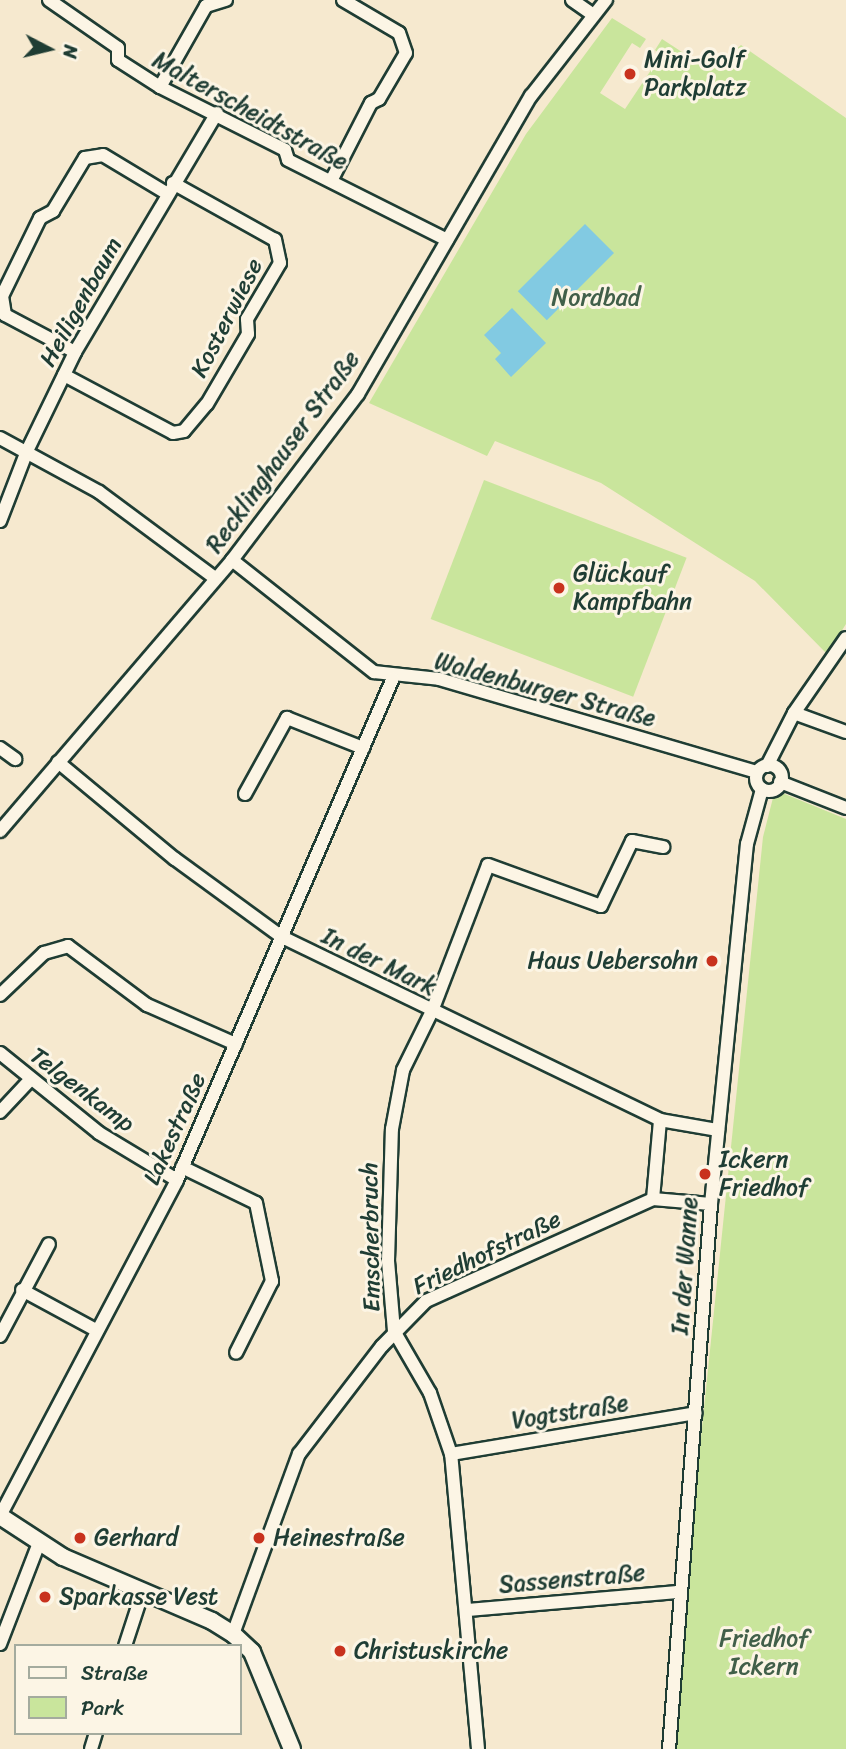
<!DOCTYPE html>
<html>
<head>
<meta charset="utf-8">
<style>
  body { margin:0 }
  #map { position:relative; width:846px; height:1749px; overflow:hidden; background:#f6e9cf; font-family:Sriracha,sans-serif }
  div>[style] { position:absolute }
  .green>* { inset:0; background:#c9e59c; transform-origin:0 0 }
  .water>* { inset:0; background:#82cae2; transform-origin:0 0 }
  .roads { filter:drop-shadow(2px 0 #1f3d34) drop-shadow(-2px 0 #1f3d34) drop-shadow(0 2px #1f3d34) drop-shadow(0 -2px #1f3d34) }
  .minor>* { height:12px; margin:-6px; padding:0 6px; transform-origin:6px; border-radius:6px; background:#fcf5e5 }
  .minor>.ring { margin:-6px; padding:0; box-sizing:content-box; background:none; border:12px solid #fcf5e5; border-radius:50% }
  .major>* { height:16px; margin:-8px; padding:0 8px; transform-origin:8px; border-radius:8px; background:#fcf5e5 }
  .dots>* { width:19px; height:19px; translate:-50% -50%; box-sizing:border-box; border:4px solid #fcf5e5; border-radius:50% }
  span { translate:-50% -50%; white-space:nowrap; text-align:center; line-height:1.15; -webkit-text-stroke:6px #fcf5e5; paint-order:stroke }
  .poi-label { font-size:24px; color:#1f3d34 }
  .left { translate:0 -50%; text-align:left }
  .right { translate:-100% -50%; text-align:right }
  .street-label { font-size:24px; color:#1f3d34 }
  .park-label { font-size:24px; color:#415f49 }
  .legend { position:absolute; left:14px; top:1644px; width:228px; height:91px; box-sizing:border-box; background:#fcf5e5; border:2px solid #a4ab9e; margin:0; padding:9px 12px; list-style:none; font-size:21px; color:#1f3d34 }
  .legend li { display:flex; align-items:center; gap:14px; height:35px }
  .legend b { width:35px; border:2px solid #a4ab9e }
  .north { position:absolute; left:14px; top:14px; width:70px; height:70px; -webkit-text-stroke:5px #fcf5e5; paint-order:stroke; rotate:97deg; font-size:19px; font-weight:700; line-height:28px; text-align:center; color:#1f3d34 }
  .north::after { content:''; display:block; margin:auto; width:24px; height:32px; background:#1f3d34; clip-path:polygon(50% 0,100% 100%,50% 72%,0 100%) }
</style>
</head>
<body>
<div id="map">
  <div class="green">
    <div style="clip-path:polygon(612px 18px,646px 39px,640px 48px,632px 43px,600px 93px,625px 109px,661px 55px,655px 50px,662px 39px,711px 71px,741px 45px,846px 118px,846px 624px,827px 654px,755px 581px,601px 483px,495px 441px,487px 456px,369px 403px,526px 134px)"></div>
    <div style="left:484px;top:480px;width:217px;height:149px;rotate:21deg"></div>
    <div style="clip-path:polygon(775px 790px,846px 819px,846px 1749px,676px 1749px,684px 1602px,763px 837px)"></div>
  </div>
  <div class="water">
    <div style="left:585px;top:224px;width:41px;height:95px;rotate:45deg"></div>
    <div style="clip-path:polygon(512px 308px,546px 343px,511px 377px,495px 359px,501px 353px,484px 335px)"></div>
  </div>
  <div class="roads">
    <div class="minor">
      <div style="left:49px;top:0;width:84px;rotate:34.8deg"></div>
      <div style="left:118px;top:48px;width:12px;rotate:90deg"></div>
      <div style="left:118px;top:60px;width:50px;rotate:32.7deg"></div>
      <div style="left:160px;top:87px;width:140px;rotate:26.7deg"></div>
      <div style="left:285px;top:150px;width:10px;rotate:73deg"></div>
      <div style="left:288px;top:160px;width:178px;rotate:26.7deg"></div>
      <div style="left:572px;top:0;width:24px;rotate:35deg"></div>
      <div style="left:160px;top:87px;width:93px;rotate:-60.4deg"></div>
      <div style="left:206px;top:6px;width:21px;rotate:-17deg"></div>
      <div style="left:331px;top:181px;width:88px;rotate:-62.9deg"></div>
      <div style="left:371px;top:103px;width:9px;rotate:-27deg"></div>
      <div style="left:379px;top:99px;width:53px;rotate:-59.6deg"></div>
      <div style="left:406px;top:53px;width:21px;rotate:-109deg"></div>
      <div style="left:399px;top:33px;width:65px;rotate:-149.5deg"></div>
      <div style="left:75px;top:352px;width:79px;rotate:-152.1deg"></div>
      <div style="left:5px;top:315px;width:19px;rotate:-99deg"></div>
      <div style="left:2px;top:296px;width:87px;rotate:-64deg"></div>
      <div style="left:40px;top:218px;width:15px;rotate:-28deg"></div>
      <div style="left:53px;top:211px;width:62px;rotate:-58.9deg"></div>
      <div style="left:85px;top:158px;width:18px;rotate:-9deg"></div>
      <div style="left:103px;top:155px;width:74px;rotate:31.1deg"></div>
      <div style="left:64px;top:375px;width:123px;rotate:28deg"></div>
      <div style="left:173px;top:433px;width:11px;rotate:-10deg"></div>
      <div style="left:184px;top:431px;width:35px;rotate:-50deg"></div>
      <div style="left:207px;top:404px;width:81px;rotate:-59.6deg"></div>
      <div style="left:248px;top:334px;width:15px;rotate:-94deg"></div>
      <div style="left:247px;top:319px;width:65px;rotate:-59.5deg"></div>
      <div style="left:280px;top:263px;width:24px;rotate:-102deg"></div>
      <div style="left:275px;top:240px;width:117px;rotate:-150.8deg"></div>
      <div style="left:0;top:438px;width:113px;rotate:28.6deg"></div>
      <div style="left:99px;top:492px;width:144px;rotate:36.6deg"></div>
      <div style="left:0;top:521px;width:75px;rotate:-68.9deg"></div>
      <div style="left:27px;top:451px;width:110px;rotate:-64.1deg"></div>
      <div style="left:75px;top:352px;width:278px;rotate:-59.3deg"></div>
      <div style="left:232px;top:560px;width:181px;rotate:38.3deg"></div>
      <div style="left:374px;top:672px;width:65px;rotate:6.1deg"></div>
      <div style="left:439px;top:679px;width:331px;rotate:16.3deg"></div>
      <div style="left:794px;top:713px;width:55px;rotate:20.1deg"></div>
      <div style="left:0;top:748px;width:19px;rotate:36deg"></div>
      <div style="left:58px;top:762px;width:152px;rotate:39.7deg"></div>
      <div style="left:175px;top:859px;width:132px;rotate:36.1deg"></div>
      <div style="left:282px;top:937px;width:420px;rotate:25.8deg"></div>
      <div style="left:660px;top:1120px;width:59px;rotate:9.8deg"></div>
      <div class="ring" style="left:756px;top:765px;width:14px;height:14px"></div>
      <div style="left:767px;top:766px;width:59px;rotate:-63deg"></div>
      <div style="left:794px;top:713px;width:91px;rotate:-55.3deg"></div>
      <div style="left:780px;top:782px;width:71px;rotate:21.5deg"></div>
      <div style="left:245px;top:794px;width:87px;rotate:-61.1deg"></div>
      <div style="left:287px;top:718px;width:82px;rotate:21.5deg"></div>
      <div style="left:0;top:831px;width:357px;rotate:-49.4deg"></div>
      <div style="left:232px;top:560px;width:208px;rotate:-52.8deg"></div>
      <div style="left:358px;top:394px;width:345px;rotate:-59.9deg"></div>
      <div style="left:531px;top:96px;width:122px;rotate:-52deg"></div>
      <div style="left:0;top:995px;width:61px;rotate:-43.7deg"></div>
      <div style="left:44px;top:953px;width:25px;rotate:-16deg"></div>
      <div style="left:68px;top:946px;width:99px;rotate:36.8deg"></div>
      <div style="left:147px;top:1005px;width:97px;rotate:23.7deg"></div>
      <div style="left:0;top:1053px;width:127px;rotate:38.9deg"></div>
      <div style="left:99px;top:1133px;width:91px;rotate:31.1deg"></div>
      <div style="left:0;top:1112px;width:44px;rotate:-46.8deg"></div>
      <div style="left:182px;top:1167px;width:82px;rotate:25.9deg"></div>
      <div style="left:256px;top:1203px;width:80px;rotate:78.4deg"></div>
      <div style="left:272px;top:1281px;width:80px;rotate:116.6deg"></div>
      <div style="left:653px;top:1199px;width:79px;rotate:-84.9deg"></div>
      <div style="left:22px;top:1290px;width:84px;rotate:28.4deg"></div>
      <div style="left:0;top:1336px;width:104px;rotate:-62deg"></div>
      <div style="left:451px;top:1454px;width:248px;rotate:-9.5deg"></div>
      <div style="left:0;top:1516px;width:380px;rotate:-62.2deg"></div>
      <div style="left:177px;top:1180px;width:546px;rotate:-66.72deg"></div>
      <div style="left:468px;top:1610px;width:213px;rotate:-4.9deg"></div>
      <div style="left:233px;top:1634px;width:192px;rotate:-69.9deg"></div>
      <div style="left:299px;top:1454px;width:136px;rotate:-52.5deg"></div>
      <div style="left:382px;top:1346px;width:63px;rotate:-45.6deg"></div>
      <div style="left:426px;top:1301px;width:249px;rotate:-24.2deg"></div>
      <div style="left:653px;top:1199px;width:58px;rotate:4.9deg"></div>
      <div style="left:0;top:1644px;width:108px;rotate:-68.9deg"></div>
      <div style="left:125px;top:1646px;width:58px;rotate:-71.9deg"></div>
      <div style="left:91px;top:1749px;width:17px;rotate:-73deg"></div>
      <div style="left:478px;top:1749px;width:296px;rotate:-95.2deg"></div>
      <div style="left:451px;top:1454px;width:65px;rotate:-109deg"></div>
      <div style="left:430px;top:1393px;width:72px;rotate:-120.1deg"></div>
      <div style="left:394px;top:1331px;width:70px;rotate:-94.9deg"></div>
      <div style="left:388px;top:1261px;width:132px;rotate:-88.3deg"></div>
      <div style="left:392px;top:1129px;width:60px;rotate:-79.4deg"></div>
      <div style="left:403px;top:1070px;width:66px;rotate:-63.8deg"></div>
      <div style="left:432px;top:1011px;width:156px;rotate:-69deg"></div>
      <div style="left:488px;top:865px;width:120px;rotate:19.9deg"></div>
      <div style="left:601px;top:906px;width:72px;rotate:-64.5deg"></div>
      <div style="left:632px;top:841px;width:32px;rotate:11deg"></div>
      <div style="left:669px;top:1749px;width:547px;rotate:-85.59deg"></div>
      <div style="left:711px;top:1204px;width:362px;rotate:-84.3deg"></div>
      <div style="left:747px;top:844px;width:57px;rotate:-74.7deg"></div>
    </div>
    <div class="major">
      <div style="left:0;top:1516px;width:75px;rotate:33.1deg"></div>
      <div style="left:63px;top:1557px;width:162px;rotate:23.2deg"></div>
      <div style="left:212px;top:1621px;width:25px;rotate:32deg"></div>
      <div style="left:233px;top:1634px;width:26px;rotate:43deg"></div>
      <div style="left:252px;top:1652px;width:105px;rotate:67.6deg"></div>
    </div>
  </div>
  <div class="dots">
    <div style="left:630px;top:74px;background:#c8321e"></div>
    <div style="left:559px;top:588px;background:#c8321e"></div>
    <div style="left:712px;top:961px;background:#c8321e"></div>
    <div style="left:705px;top:1174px;background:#c8321e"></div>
    <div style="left:80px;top:1538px;background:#c8321e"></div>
    <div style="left:259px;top:1538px;background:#c8321e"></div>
    <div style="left:45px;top:1597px;background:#c8321e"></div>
    <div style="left:340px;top:1651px;background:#c8321e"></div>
  </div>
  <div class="poi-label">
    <span class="left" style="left:644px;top:74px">Mini-Golf<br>Parkplatz</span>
    <span class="left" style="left:573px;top:588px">Glückauf<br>Kampfbahn</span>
    <span class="right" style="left:698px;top:961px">Haus Uebersohn</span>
    <span class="left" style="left:719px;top:1174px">Ickern<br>Friedhof</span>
    <span class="left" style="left:94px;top:1538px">Gerhard</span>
    <span class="left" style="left:273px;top:1538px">Heinestraße</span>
    <span class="left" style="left:59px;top:1597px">Sparkasse Vest</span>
    <span class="left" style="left:354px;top:1651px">Christuskirche</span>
  </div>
  <div class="street-label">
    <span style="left:250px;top:111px;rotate:29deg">Malterscheidtstraße</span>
    <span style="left:81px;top:302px;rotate:-61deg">Heiligenbaum</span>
    <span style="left:227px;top:318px;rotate:-63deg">Kosterwiese</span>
    <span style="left:283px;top:452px;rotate:-54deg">Recklinghauser Straße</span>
    <span style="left:545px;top:690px;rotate:15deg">Waldenburger Straße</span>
    <span style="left:379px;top:962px;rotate:26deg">In der Mark</span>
    <span style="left:82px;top:1090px;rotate:37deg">Telgenkamp</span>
    <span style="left:175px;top:1129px;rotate:-66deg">Lakestraße</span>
    <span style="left:371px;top:1237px;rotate:-91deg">Emscherbruch</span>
    <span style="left:487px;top:1253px;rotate:-26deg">Friedhofstraße</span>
    <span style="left:685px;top:1266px;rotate:-86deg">In der Wanne</span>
    <span style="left:570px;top:1412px;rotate:-9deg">Vogtstraße</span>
    <span style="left:572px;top:1579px;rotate:-5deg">Sassenstraße</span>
  </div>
  <div class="park-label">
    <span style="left:596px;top:298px">Nordbad</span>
    <span style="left:764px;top:1653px">Friedhof<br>Ickern</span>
  </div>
  <ul class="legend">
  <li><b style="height:9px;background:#fcf5e5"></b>Straße</li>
  <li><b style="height:19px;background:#c9e59c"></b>Park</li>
  </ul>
  <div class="north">N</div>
</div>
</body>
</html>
